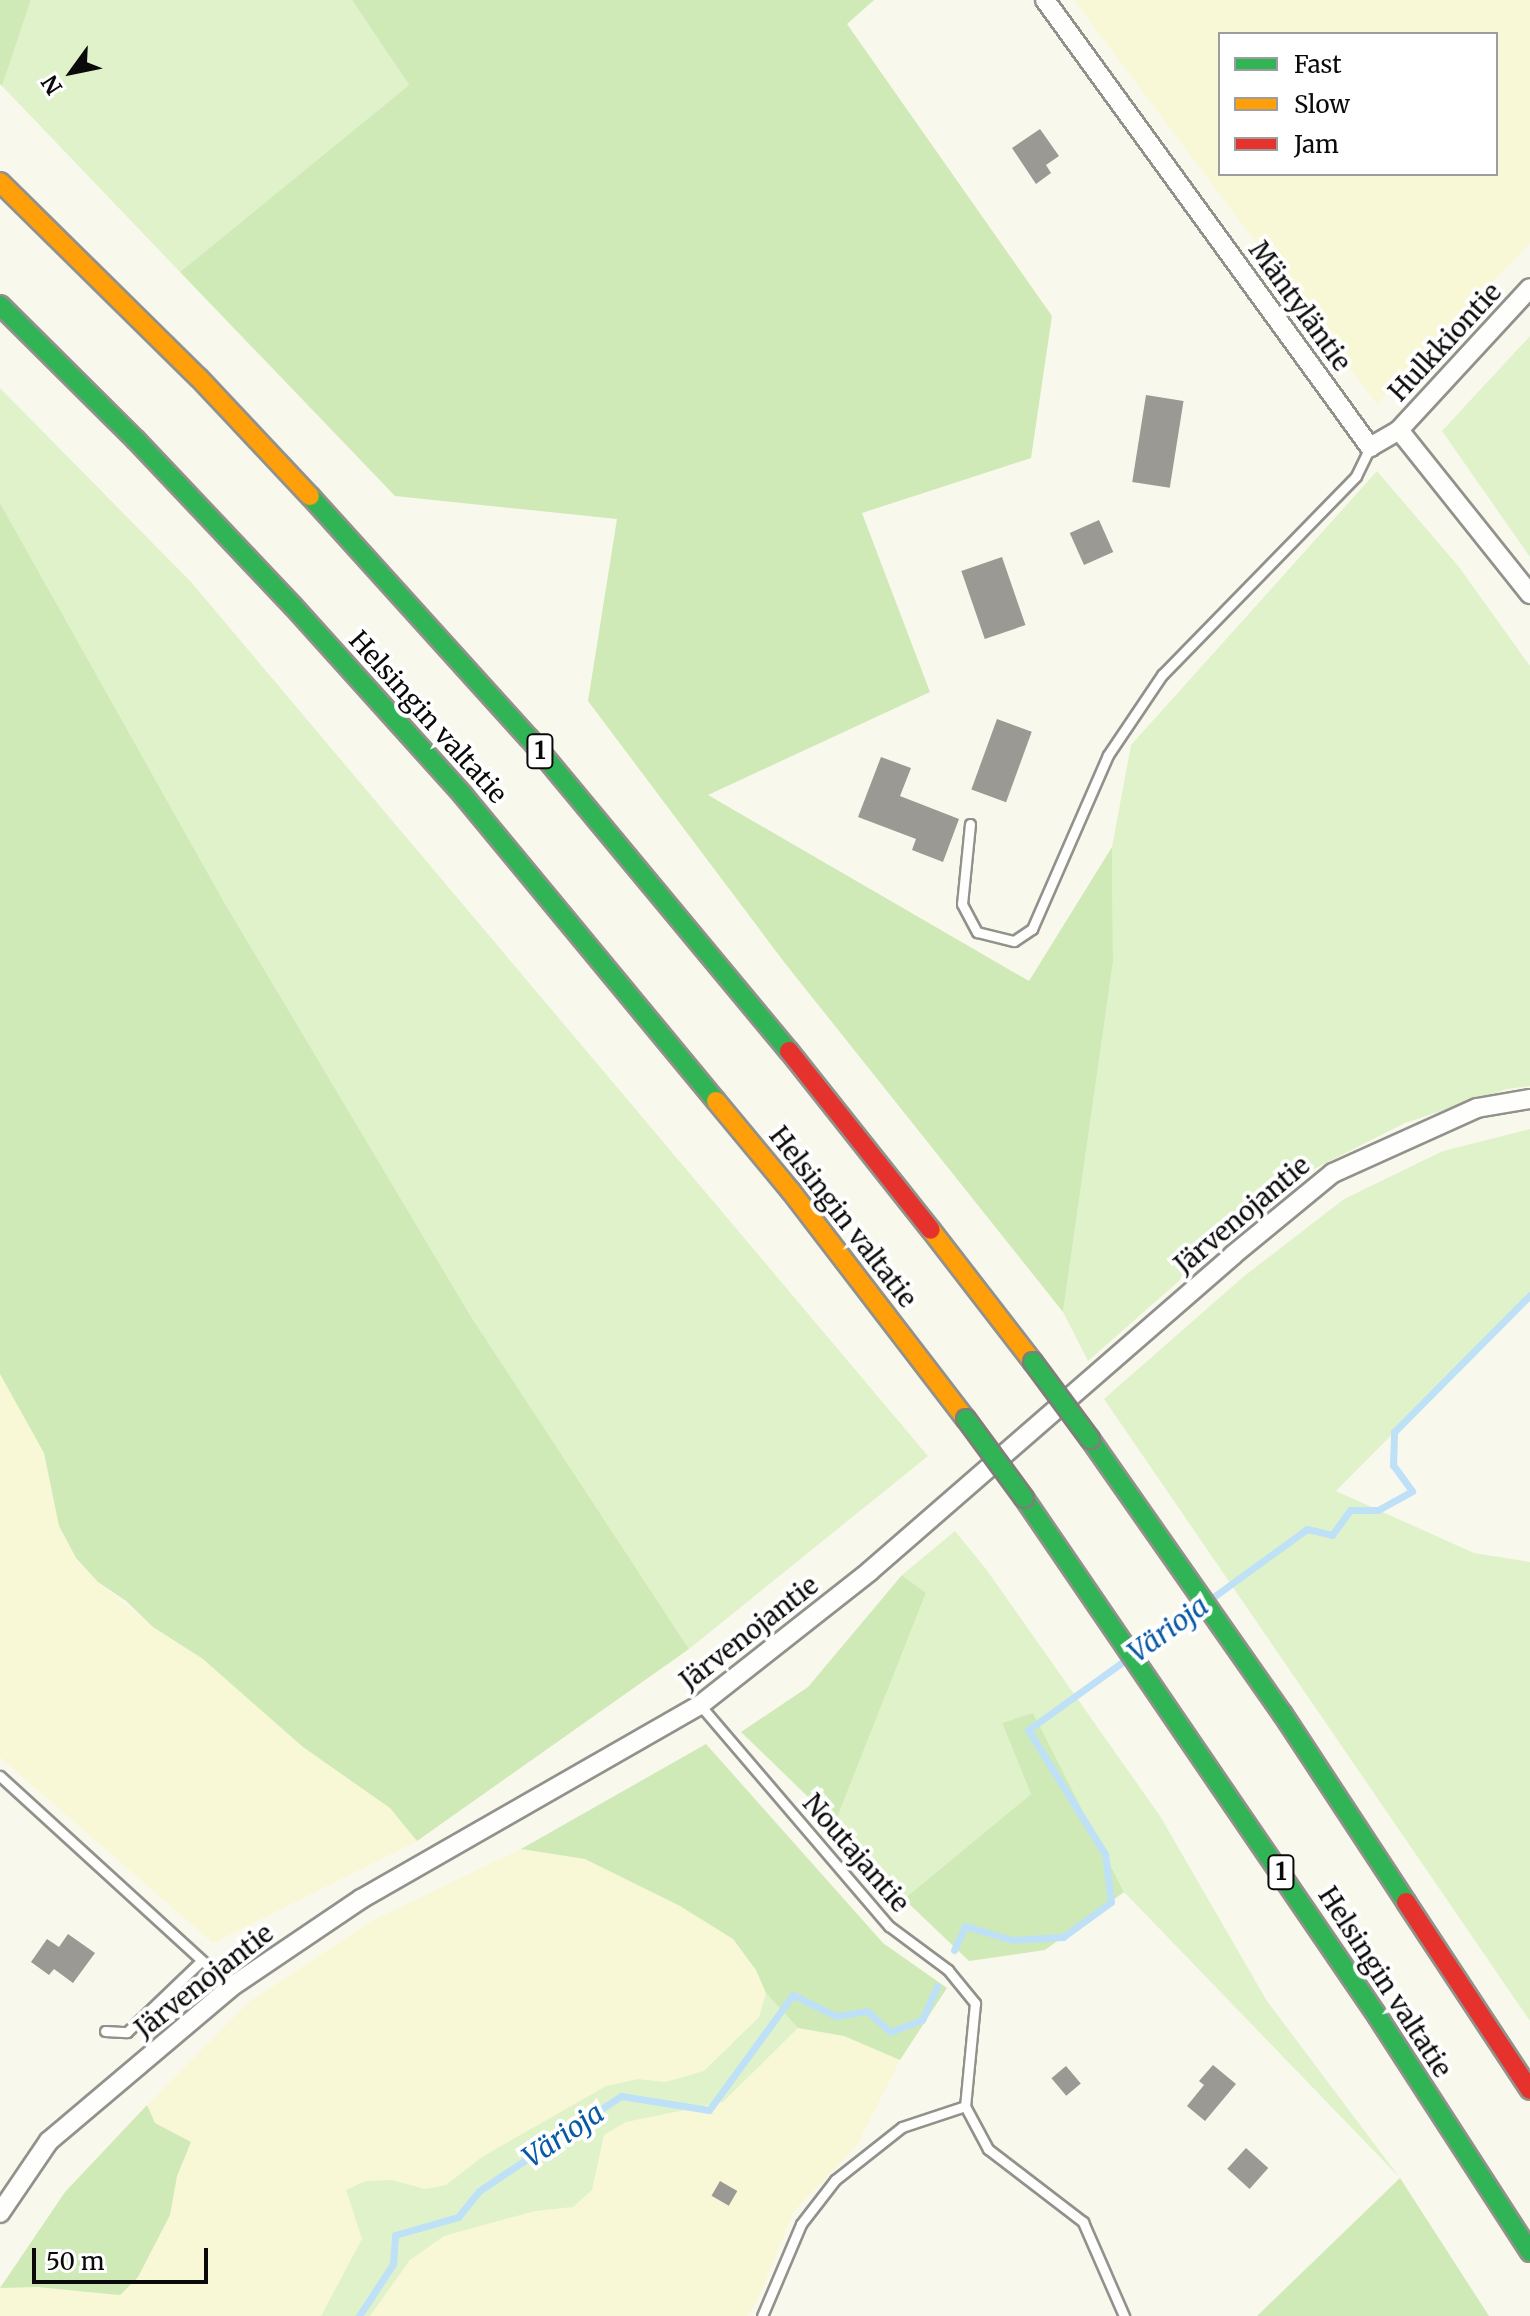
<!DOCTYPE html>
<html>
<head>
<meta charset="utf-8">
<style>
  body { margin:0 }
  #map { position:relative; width:1530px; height:2316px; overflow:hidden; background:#f9f8ed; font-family:Merriweather,serif }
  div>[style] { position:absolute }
  .farmland>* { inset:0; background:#f8f7d6 }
  .green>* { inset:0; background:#e0f2ca }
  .forest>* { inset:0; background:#cfeab7 }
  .stream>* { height:7px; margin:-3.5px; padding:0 3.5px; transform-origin:3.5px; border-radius:3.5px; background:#bee1f8 }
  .building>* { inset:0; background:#9b9993; transform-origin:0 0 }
  .roads { filter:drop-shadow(2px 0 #92918c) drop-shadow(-2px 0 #92918c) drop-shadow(0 2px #92918c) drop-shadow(0 -2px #92918c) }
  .lane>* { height:9px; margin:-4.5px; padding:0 4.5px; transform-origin:4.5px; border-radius:4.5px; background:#fefefc }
  .street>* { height:18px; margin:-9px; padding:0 9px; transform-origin:9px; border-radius:9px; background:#fefefc }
  .fast>* { height:18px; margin:-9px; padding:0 9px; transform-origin:9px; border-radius:9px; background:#30b455 }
  .slow>* { height:18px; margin:-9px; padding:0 9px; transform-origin:9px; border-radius:9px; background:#ff9f0a }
  .jam>* { height:18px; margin:-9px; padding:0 9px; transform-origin:9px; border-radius:9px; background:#e5322d }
  .bridges { filter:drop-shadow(2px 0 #7f7e7a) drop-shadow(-2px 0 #7f7e7a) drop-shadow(0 2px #7f7e7a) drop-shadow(0 -2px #7f7e7a) }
  .fast-bridge>* { height:18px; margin:-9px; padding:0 9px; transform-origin:9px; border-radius:9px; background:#30b455 }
  span { translate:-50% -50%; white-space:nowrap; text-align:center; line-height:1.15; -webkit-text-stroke:8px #fff; paint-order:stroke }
  .shield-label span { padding:2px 6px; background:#fff; border:2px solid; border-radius:6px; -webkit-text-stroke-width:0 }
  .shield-label { font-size:24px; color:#0a0a0a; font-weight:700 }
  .street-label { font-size:26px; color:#0a0a0a }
  .water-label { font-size:28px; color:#0959a6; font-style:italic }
  .legend { position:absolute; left:1218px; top:32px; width:280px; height:144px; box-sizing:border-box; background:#fff; border:2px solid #9d9d9d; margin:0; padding:10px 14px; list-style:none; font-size:24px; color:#0a0a0a }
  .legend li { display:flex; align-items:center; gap:16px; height:40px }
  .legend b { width:40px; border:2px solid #9d9d9d }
  .north { position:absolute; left:32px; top:32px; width:80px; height:80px; -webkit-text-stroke:6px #fff; paint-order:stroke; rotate:237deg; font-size:22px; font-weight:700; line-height:32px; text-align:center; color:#0a0a0a }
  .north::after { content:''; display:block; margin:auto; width:28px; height:36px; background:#0a0a0a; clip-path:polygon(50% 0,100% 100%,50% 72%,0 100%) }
  .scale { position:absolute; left:32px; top:2248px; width:176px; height:36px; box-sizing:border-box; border:4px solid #0a0a0a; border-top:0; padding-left:10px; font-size:24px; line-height:28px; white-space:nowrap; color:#0a0a0a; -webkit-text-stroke:6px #fff; paint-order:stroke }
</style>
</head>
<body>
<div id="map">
  <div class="farmland">
    <div style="clip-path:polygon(evenodd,1074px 0,1530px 0,1530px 243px,1377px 404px,1074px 0,1220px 34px,1496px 34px,1496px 174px,1220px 174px,1220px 34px)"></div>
    <div style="clip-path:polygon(0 1374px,44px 1453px,59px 1526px,76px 1559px,98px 1582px,153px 1627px,203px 1659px,250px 1701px,390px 1808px,417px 1841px,213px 1943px,0 1757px)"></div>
    <div style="clip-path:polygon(521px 1849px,585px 1859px,680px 1906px,733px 1939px,756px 1970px,766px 1993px,759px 2017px,704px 2071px,665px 2082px,638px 2079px,482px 2157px,446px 2185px,425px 2189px,392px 2180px,346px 2190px,362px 2239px,321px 2316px,0 2316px,0 2288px,138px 2277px,170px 2215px,177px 2176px,191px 2142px,155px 2123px,147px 2105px,249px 2002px,373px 1920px)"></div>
    <div style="clip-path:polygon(798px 2028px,844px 2036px,900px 2060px,857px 2145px,794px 2211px,759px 2297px,747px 2316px,370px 2316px,410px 2260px,444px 2236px,535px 2211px,573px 2207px,592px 2190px,604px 2135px,626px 2122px,723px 2102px)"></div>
  </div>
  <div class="green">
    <div style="clip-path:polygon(31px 0,352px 0,409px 85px,180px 272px,2px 86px)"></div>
    <div style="clip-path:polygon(1530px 336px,1530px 557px,1442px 431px)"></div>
    <div style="clip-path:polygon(0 388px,191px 582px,928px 1456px,689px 1649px,470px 1315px,224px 902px,0 503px)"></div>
    <div style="clip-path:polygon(1377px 471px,1459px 567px,1530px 666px,1530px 1086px,1507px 1089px,1405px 1123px,1296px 1178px,1088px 1361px,1063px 1312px,1113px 962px,1112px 847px,1131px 745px)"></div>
    <div style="clip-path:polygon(1530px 1129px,1530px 1295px,1336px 1491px,1474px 1553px,1530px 1562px,1530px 2021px,1104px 1399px,1243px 1277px,1344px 1199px,1443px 1151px)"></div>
    <div style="clip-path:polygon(955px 1531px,986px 1569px,1160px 1816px,1267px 2001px,1400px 2178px,1124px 1892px,1033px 1714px,1002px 1723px,1031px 1794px,904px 1899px,835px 1823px,926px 1593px,902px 1575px)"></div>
    <div style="clip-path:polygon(766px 1993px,798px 2028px,723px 2102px,626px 2122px,604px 2135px,592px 2190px,573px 2207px,535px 2211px,444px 2236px,410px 2260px,370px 2316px,321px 2316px,362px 2239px,346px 2190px,366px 2181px,392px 2180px,425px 2189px,446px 2185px,482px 2157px,606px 2086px,638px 2079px,665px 2082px,704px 2071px,759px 2017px)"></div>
  </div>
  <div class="forest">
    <div style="clip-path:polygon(0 0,31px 0,2px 86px,0 84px)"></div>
    <div style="clip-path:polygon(352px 0,874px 0,847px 24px,1052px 316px,1031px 458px,862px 513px,930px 692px,708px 795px,1029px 981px,1112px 847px,1113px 962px,1063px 1312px,784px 962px,588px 701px,617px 519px,395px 496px,180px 272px,409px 85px)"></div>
    <div style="clip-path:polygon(0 503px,224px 902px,470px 1315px,689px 1649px,417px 1841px,390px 1808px,303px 1747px,203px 1659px,153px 1627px,126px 1601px,98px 1582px,76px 1558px,59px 1526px,44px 1453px,0 1374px)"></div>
    <div style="clip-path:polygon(902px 1575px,926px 1593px,835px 1823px,741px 1732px,808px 1687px)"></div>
    <div style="clip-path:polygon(1033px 1713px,1124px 1892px,1045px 1950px,969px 1961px,904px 1899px,1031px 1794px,1002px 1723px)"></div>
    <div style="clip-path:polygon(706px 1744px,883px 1943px,947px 1988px,900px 2060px,844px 2036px,798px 2028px,766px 1993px,756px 1970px,733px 1939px,680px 1906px,585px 1859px,521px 1849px)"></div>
    <div style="clip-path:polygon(147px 2105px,155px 2123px,191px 2142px,177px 2176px,170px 2215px,138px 2277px,120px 2295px,37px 2287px,0 2288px,65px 2192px)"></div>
    <div style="clip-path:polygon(1400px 2178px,1489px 2316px,1257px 2316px)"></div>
  </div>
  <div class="stream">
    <div style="left:1212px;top:1598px;width:117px;rotate:-36deg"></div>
    <div style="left:1307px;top:1529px;width:26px;rotate:13deg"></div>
    <div style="left:1332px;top:1535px;width:31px;rotate:-54deg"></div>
    <div style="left:1350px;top:1510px;width:28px"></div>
    <div style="left:1378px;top:1510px;width:39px;rotate:-29deg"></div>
    <div style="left:1412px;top:1491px;width:32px;rotate:-126deg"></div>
    <div style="left:1393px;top:1465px;width:33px;rotate:-88deg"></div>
    <div style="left:1394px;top:1432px;width:193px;rotate:-45.2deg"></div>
    <div style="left:1138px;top:1651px;width:75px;rotate:-35.8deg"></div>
    <div style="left:954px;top:1950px;width:26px;rotate:-65deg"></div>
    <div style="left:965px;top:1926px;width:49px;rotate:16.6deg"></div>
    <div style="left:1012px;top:1940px;width:51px;rotate:-3.4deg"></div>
    <div style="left:1063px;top:1937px;width:59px;rotate:-36.1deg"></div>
    <div style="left:1111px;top:1902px;width:48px;rotate:-97.1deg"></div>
    <div style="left:1105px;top:1854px;width:146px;rotate:-121.8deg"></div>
    <div style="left:1028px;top:1730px;width:118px;rotate:-35.7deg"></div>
    <div style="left:359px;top:2316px;width:62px;rotate:-56.8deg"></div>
    <div style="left:393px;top:2264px;width:29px;rotate:-86deg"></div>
    <div style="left:395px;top:2235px;width:66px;rotate:-15.9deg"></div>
    <div style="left:458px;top:2217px;width:33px;rotate:-51deg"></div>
    <div style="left:479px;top:2191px;width:171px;rotate:-33.8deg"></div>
    <div style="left:621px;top:2096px;width:89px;rotate:9deg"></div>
    <div style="left:709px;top:2110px;width:142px;rotate:-53.9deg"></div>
    <div style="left:793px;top:1995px;width:48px;rotate:26deg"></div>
    <div style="left:836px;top:2016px;width:31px;rotate:-9deg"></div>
    <div style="left:867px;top:2011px;width:31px;rotate:42deg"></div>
    <div style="left:890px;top:2032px;width:34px;rotate:-21deg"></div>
    <div style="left:922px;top:2020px;width:37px;rotate:-66deg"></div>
  </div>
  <div class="building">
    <div style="clip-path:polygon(1040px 129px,1059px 156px,1046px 165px,1051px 173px,1036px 184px,1012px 148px)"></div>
    <div style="left:1146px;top:395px;width:38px;height:88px;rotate:9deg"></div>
    <div style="left:1099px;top:520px;width:35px;height:32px;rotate:66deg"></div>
    <div style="left:1002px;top:557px;width:72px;height:43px;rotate:71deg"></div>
    <div style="left:997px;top:719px;width:37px;height:75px;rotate:20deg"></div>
    <div style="clip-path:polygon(881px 757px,911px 768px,900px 796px,959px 819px,943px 862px,912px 850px,916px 839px,858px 817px)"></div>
    <div style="clip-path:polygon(68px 1934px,95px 1953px,73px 1983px,54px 1969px,49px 1975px,31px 1962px,47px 1939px,59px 1947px)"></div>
    <div style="clip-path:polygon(1213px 2065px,1236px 2084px,1205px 2121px,1187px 2106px,1204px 2085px,1199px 2081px)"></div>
    <div style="left:1066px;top:2066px;width:23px;height:19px;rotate:50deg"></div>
    <div style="left:1246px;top:2148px;width:30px;height:28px;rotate:42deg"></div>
    <div style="left:720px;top:2181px;width:20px;height:17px;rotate:30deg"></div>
  </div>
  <div class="roads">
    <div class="lane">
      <div style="left:970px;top:824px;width:80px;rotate:95.7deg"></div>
      <div style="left:962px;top:904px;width:32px;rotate:62deg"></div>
      <div style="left:977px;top:932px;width:38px;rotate:14deg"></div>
      <div style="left:1014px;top:941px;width:22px;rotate:-34deg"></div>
      <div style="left:1032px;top:929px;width:190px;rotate:-66.4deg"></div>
      <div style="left:1108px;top:755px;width:97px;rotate:-56deg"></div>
      <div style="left:1162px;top:675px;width:278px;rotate:-45.7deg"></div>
      <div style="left:1356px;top:476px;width:32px;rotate:-64deg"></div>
      <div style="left:700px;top:1705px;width:291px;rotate:49.5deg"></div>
      <div style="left:889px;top:1926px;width:74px;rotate:36.7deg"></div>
      <div style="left:948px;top:1970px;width:43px;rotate:50.7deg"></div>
      <div style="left:975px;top:2003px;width:103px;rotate:95.5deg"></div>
      <div style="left:0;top:1776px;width:313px;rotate:42.4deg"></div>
      <div style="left:105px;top:2031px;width:22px;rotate:3deg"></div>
      <div style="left:127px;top:2032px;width:103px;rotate:-43.8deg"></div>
      <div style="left:965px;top:2106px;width:49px;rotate:61.9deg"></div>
      <div style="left:988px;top:2149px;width:120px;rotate:37.5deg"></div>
      <div style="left:1083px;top:2222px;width:103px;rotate:66.4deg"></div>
      <div style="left:762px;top:2316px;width:100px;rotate:-67deg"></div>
      <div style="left:801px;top:2224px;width:56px;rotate:-52.3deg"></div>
      <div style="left:835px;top:2180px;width:85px;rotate:-38.3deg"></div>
      <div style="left:902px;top:2127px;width:66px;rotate:-18.4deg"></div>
    </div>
    <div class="street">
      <div style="left:1045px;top:0;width:553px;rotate:53.98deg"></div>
      <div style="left:1370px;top:447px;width:34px;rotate:-30deg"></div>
      <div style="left:1399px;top:430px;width:210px;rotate:51.4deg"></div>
      <div style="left:1399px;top:430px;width:193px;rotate:-47.3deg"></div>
      <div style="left:0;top:2213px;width:87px;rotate:-55.8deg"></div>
      <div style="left:49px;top:2141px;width:238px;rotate:-40.2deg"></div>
      <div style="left:231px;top:1987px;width:157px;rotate:-34.1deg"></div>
      <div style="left:361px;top:1899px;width:391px;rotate:-29.8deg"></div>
      <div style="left:700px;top:1705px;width:216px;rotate:-38.2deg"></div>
      <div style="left:870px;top:1571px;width:481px;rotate:-41deg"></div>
      <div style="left:1233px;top:1255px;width:129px;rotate:-39.4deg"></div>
      <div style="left:1333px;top:1173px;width:158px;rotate:-24.3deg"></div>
      <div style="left:1477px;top:1108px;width:54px;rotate:-9.6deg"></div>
    </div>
    <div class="fast">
      <div style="left:0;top:305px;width:192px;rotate:44.8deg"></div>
      <div style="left:136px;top:440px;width:228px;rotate:46.6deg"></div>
      <div style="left:293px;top:606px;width:254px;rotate:48deg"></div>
      <div style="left:463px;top:795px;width:397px;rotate:50.4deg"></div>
      <div style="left:310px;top:496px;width:326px;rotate:47.9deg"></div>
      <div style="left:529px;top:738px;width:407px;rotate:50.3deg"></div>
      <div style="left:1090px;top:1439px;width:335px;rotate:55deg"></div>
      <div style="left:1282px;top:1713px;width:226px;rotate:56.7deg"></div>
      <div style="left:1024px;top:1498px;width:628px;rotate:55.7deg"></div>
      <div style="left:1378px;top:2017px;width:280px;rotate:57.1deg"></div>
    </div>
    <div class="slow">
      <div style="left:0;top:182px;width:279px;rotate:44.6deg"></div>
      <div style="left:199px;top:378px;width:162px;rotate:46.8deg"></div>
      <div style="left:716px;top:1101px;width:116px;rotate:50.3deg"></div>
      <div style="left:790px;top:1190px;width:289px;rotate:52.5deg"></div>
      <div style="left:931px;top:1230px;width:167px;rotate:52.3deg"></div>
    </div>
    <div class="jam">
      <div style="left:789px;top:1051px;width:228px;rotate:51.6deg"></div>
      <div style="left:1406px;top:1902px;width:225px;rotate:56.6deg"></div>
    </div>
  </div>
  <div class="bridges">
    <div class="fast-bridge">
      <div style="left:1033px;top:1362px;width:96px;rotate:53.5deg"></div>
      <div style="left:966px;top:1419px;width:98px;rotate:53.7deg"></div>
    </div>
  </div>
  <div class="shield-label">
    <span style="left:540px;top:751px">1</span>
    <span style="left:1281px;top:1872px">1</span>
  </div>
  <div class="street-label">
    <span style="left:1300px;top:306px;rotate:54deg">Mäntyläntie</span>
    <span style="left:1445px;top:342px;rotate:-47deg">Hulkkiontie</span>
    <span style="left:428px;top:717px;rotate:48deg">Helsingin valtatie</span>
    <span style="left:1242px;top:1215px;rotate:-40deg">Järvenojantie</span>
    <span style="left:843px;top:1217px;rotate:52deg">Helsingin valtatie</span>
    <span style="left:749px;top:1633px;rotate:-38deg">Järvenojantie</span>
    <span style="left:856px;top:1853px;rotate:49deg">Noutajantie</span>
    <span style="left:204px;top:1981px;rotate:-38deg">Järvenojantie</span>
    <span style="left:1385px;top:1982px;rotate:57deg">Helsingin valtatie</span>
  </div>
  <div class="water-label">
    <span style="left:1168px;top:1629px;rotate:-36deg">Värioja</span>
    <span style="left:563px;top:2135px;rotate:-34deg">Värioja</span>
  </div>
  <ul class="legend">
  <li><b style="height:10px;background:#30b455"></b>Fast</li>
  <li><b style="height:10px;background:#ff9f0a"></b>Slow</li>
  <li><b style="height:10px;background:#e5322d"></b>Jam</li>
  </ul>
  <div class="north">N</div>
  <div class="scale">50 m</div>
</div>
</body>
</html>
